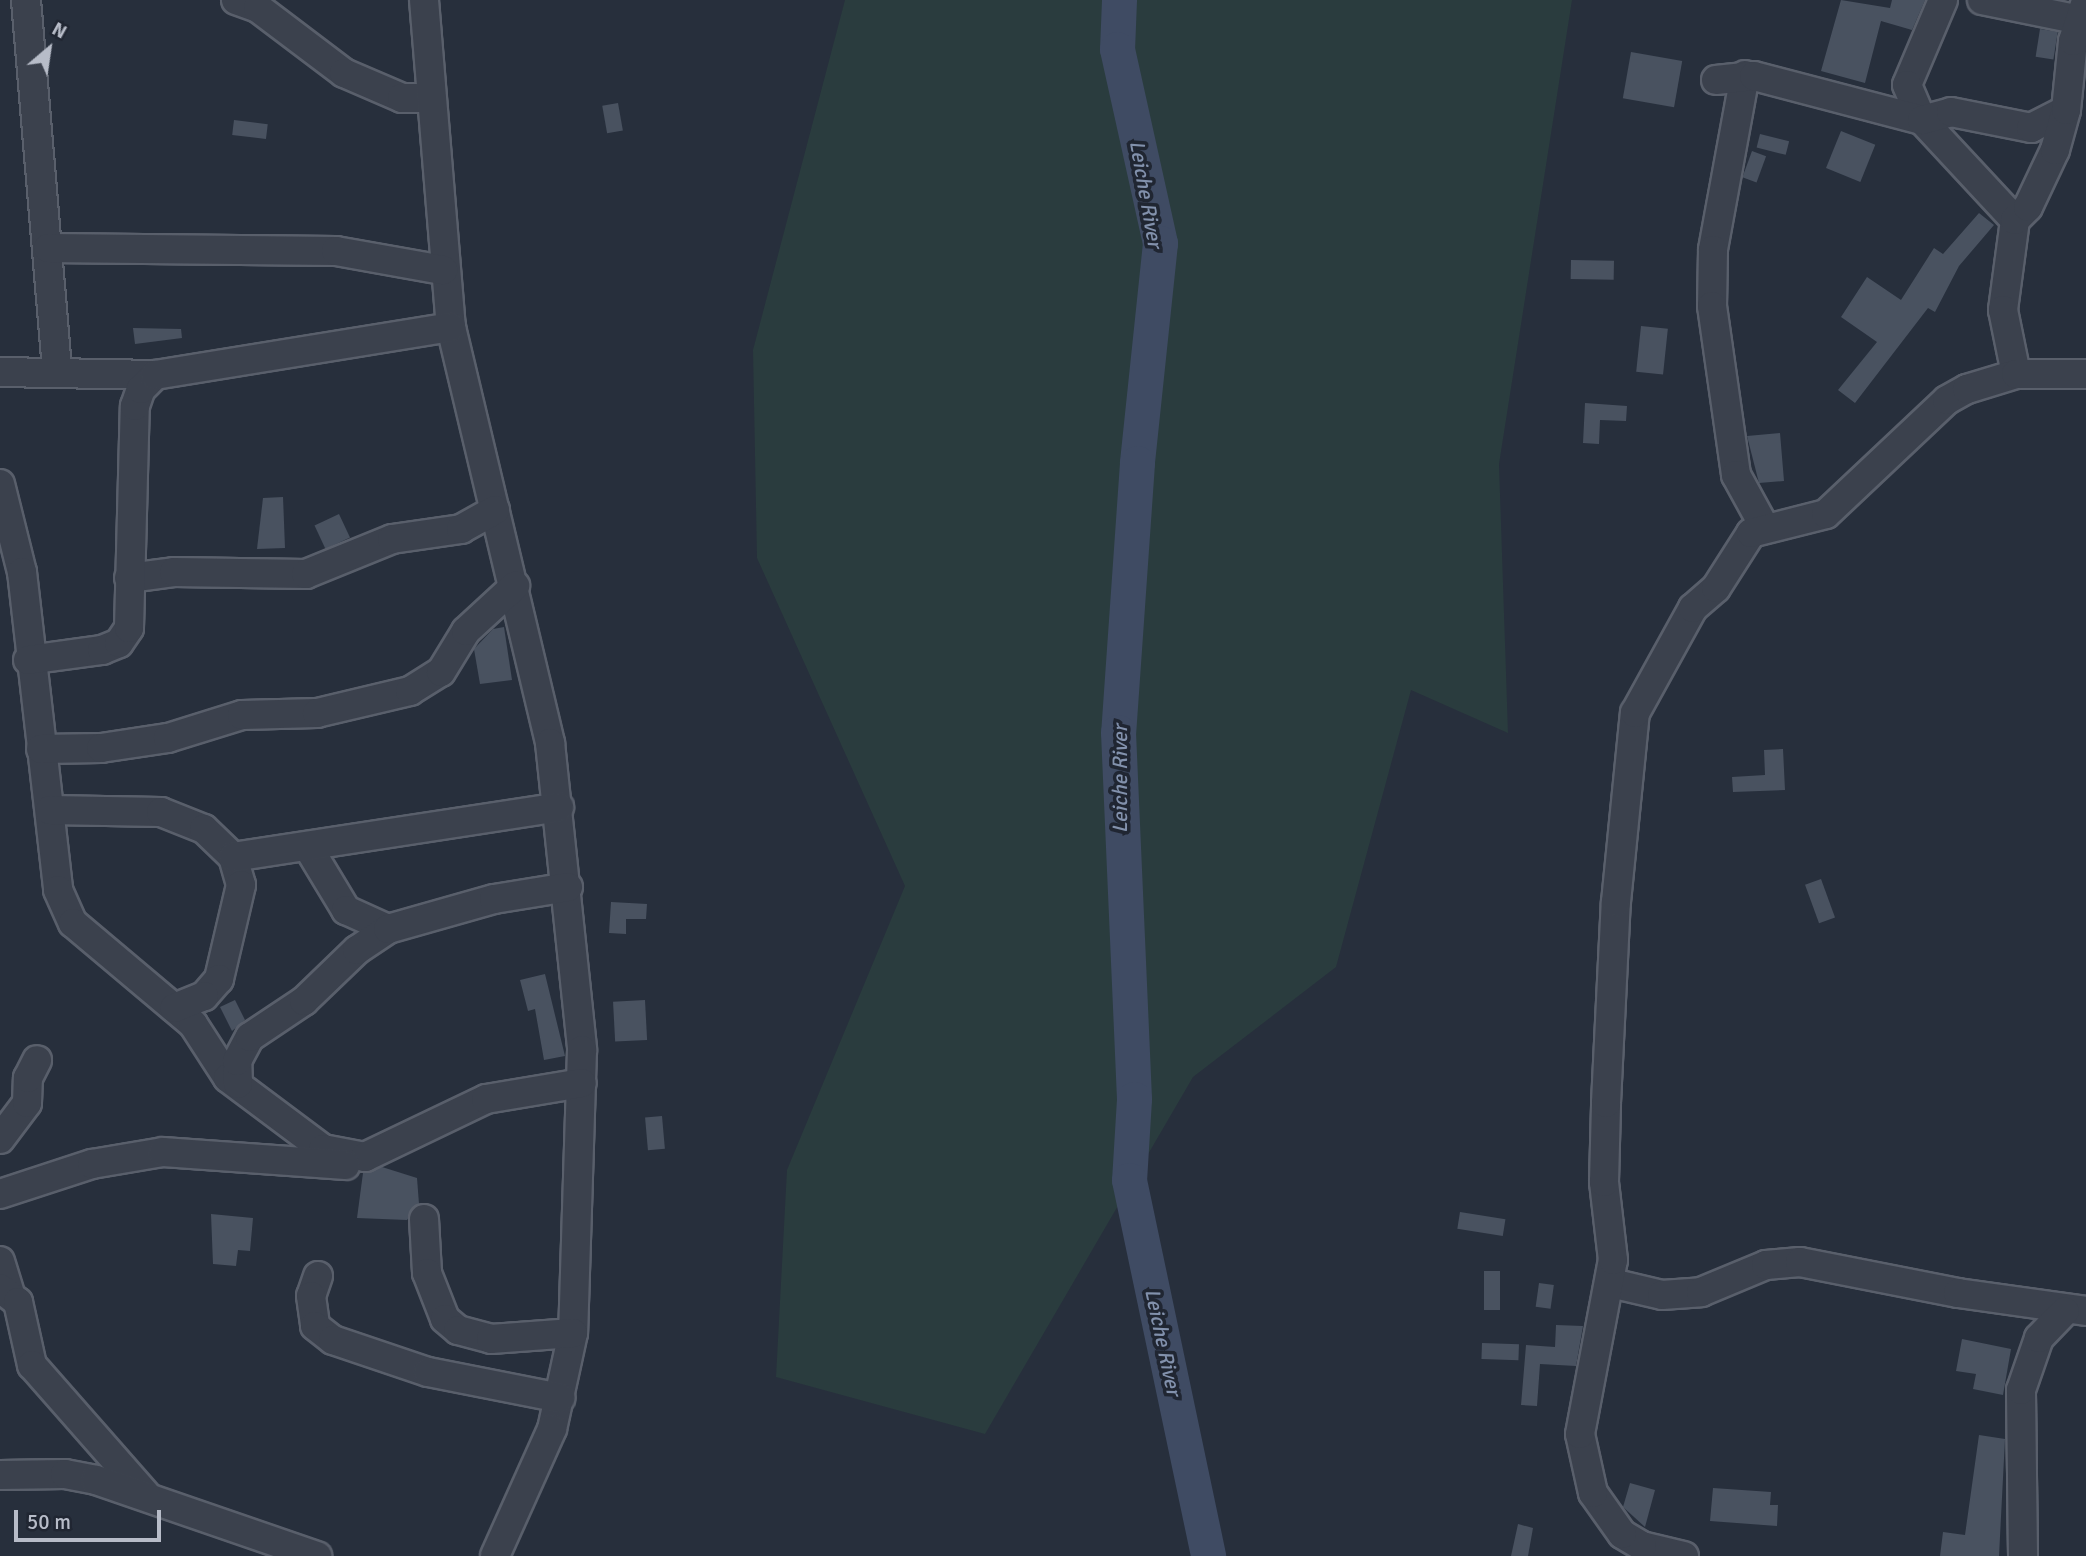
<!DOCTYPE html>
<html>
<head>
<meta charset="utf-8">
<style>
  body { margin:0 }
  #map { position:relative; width:2086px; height:1556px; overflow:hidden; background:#272f3c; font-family:Signika,sans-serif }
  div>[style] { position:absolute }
  .green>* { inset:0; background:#2a3c3e }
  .river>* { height:35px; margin:-17.5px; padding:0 17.5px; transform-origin:17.5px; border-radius:17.5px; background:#3f4b63 }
  .building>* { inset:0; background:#495260; transform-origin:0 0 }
  .roads { filter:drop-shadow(2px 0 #595f6b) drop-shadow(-2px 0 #595f6b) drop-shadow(0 2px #595f6b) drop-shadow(0 -2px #595f6b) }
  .minor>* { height:28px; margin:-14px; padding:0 14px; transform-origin:14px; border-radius:14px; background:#3b414d }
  span { translate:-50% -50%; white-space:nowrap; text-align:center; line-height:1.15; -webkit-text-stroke:7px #202632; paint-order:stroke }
  .water-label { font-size:21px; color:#8291ac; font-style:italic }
  .north { position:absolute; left:14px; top:14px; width:70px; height:70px; -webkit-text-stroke:5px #202632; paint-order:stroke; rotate:29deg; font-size:19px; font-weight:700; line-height:28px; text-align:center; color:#b7bcc8 }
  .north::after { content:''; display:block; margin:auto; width:24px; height:32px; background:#b7bcc8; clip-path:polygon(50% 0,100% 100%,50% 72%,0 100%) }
  .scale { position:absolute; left:14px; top:1510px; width:147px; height:32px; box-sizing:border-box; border:4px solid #b7bcc8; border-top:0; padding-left:9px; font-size:21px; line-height:24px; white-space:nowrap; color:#b7bcc8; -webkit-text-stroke:5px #202632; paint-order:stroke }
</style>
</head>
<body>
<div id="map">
  <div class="green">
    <div style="clip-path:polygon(845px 0,1572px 0,1499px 464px,1508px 733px,1411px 690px,1336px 967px,1193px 1077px,985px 1434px,776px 1377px,787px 1170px,905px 886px,757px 558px,753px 350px)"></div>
  </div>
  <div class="river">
    <div style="left:1119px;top:0;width:49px;rotate:92.3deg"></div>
    <div style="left:1117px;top:49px;width:199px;rotate:77.5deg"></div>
    <div style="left:1160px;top:243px;width:221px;rotate:96deg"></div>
    <div style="left:1137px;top:463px;width:270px;rotate:94deg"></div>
    <div style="left:1118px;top:732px;width:367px;rotate:87.5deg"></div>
    <div style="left:1134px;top:1099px;width:81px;rotate:93.5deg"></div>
    <div style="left:1129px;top:1180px;width:384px;rotate:78.1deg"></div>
  </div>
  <div class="building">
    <div style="clip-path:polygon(1841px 0,1890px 8px,1892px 0,1925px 0,1912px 30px,1881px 21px,1865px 83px,1821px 71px)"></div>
    <div style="left:2040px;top:29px;width:18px;height:28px;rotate:9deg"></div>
    <div style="left:1631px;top:52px;width:52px;height:47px;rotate:10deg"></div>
    <div style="left:618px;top:103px;width:28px;height:16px;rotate:80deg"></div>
    <div style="left:234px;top:120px;width:34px;height:15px;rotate:7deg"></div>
    <div style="left:1841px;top:131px;width:37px;height:40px;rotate:22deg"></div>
    <div style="left:1760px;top:134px;width:30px;height:14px;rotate:14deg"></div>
    <div style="left:1752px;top:151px;width:15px;height:28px;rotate:20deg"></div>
    <div style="clip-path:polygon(1979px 213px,1994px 225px,1959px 266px,1935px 312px,1928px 308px,1855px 403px,1838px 390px,1877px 342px,1841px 317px,1867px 277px,1901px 300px,1934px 248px,1943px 254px)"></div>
    <div style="left:1571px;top:260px;width:43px;height:19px;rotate:1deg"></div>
    <div style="left:1641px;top:326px;width:27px;height:46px;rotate:6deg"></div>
    <div style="clip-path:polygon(133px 328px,181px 329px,182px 338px,135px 344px)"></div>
    <div style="clip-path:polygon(1585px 403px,1627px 406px,1626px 421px,1600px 420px,1599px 444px,1583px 443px)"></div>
    <div style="clip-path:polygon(1780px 433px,1784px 481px,1759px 483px,1747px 436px)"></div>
    <div style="clip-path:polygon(283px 497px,285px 548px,257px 549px,263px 498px)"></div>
    <div style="left:339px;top:514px;width:26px;height:27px;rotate:65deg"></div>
    <div style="clip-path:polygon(504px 627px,512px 680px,480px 684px,474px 649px,493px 629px)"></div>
    <div style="clip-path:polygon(1783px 749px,1785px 790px,1733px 792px,1732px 777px,1765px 775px,1764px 750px)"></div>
    <div style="left:1821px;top:879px;width:41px;height:17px;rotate:70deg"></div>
    <div style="clip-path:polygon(611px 902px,647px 904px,646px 919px,626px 919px,626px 934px,609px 933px)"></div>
    <div style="clip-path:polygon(545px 974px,565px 1056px,544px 1060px,535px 1009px,528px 1011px,520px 980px)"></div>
    <div style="clip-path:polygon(235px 1000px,245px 1020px,232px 1031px,220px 1007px)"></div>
    <div style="left:645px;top:1000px;width:40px;height:32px;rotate:87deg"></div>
    <div style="left:662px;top:1116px;width:33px;height:17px;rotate:85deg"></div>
    <div style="clip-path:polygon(382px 1167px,417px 1178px,419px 1204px,407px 1220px,357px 1218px,363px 1173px)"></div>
    <div style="left:1460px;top:1212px;width:46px;height:17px;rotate:9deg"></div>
    <div style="clip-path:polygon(211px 1214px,253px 1218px,250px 1251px,238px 1250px,236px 1266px,213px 1264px)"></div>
    <div style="left:1484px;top:1271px;width:16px;height:39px"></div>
    <div style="left:1539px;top:1283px;width:15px;height:24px;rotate:8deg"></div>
    <div style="clip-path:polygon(1556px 1325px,1583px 1326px,1576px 1366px,1540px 1364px,1537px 1406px,1521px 1405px,1526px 1345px,1555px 1347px)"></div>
    <div style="clip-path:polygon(1962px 1339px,2011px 1349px,2003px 1395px,1973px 1389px,1976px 1374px,1956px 1371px)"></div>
    <div style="left:1482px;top:1343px;width:37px;height:16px;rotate:2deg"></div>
    <div style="clip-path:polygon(1979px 1435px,2005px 1439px,1999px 1556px,1940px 1556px,1943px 1532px,1965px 1535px)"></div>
    <div style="clip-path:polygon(1630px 1483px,1655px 1490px,1645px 1527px,1623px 1507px)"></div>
    <div style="clip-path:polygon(1713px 1488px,1771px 1492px,1770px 1505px,1778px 1505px,1777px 1526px,1710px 1521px)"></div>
    <div style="clip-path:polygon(1518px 1524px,1533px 1528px,1528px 1556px,1511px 1556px)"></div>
  </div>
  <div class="roads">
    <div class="minor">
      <div style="left:26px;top:0;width:374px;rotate:85.2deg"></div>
      <div style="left:236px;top:0;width:23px;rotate:20deg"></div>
      <div style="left:258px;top:8px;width:108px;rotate:37.1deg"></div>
      <div style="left:344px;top:73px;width:63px;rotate:23.3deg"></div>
      <div style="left:402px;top:98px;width:28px"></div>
      <div style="left:424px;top:0;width:328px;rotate:85.3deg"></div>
      <div style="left:451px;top:327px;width:428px;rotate:76.6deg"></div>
      <div style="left:550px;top:743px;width:309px;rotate:84deg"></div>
      <div style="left:582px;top:1050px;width:283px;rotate:91.8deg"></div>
      <div style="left:573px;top:1333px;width:98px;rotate:102.3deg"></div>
      <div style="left:552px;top:1429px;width:139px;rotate:114.2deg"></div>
      <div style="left:1943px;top:0;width:92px;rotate:113deg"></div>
      <div style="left:1907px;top:85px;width:38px;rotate:67deg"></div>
      <div style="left:1922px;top:120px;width:137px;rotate:47.1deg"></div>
      <div style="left:2015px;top:220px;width:91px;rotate:97.6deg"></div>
      <div style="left:2003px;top:310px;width:65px;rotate:78.5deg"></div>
      <div style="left:1982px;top:0;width:100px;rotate:11.5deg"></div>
      <div style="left:1745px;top:75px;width:178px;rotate:100.4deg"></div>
      <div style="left:1713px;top:250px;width:56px;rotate:91deg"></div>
      <div style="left:1712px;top:306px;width:171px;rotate:81.9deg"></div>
      <div style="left:1736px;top:475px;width:60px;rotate:61.3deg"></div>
      <div style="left:1716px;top:80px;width:38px;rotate:-6deg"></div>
      <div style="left:1754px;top:76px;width:174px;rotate:14.7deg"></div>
      <div style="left:1922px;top:120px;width:30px;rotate:-15deg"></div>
      <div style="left:1951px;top:112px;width:82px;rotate:11.3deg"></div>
      <div style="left:2031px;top:128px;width:39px;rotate:-27deg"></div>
      <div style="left:2015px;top:220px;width:18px;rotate:-45deg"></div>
      <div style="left:2028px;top:207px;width:63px;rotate:-64.7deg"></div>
      <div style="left:2055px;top:150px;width:41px;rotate:-74.6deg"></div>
      <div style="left:2066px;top:110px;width:69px;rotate:-84.2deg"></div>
      <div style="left:2073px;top:41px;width:42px;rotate:-72deg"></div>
      <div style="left:48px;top:248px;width:288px;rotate:0.6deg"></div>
      <div style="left:336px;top:251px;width:109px;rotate:10.1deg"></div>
      <div style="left:0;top:372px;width:155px;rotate:1.1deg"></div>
      <div style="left:0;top:484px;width:91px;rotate:76deg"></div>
      <div style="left:22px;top:572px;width:320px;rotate:83.5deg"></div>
      <div style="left:58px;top:890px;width:36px;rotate:66deg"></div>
      <div style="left:73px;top:923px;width:157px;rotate:40.1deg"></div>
      <div style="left:193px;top:1024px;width:64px;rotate:57.1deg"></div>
      <div style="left:228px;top:1078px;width:119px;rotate:36.8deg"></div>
      <div style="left:323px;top:1149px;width:43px;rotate:10.8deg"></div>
      <div style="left:365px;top:1157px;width:134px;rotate:-25.6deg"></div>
      <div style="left:486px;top:1099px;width:97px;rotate:-9.5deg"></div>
      <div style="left:129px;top:578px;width:45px;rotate:-7.6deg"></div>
      <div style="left:174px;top:572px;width:132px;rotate:0.9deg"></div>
      <div style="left:306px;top:574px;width:93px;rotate:-22.1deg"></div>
      <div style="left:392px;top:539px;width:70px;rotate:-8.2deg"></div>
      <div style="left:461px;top:529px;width:39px;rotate:-29deg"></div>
      <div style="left:28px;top:660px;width:75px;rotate:-7.7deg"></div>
      <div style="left:102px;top:650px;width:18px;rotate:-22deg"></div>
      <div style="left:119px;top:643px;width:18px;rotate:-56deg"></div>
      <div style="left:129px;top:628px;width:222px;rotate:-88.5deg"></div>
      <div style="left:135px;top:406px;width:18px;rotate:-71deg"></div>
      <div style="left:141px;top:389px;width:20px;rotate:-45deg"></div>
      <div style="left:155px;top:375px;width:300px;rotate:-9.2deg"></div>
      <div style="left:41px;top:749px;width:60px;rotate:-1deg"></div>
      <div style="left:101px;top:748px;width:68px;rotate:-8.5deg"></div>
      <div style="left:168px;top:738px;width:77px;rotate:-17.3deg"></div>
      <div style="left:242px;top:715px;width:75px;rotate:-1.5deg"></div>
      <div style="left:317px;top:713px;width:96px;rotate:-13.3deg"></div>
      <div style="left:410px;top:691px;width:36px;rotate:-32deg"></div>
      <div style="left:441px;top:672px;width:48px;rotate:-58.6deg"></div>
      <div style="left:466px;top:631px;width:67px;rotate:-42.6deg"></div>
      <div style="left:50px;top:810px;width:111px;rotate:1deg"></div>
      <div style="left:161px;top:812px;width:46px;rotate:21.6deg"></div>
      <div style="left:204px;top:829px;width:40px;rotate:44deg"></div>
      <div style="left:233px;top:857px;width:29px;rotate:74deg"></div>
      <div style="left:241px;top:885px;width:97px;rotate:103.2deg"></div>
      <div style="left:219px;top:979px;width:23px;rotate:131deg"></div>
      <div style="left:204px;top:996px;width:32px;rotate:158deg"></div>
      <div style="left:308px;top:847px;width:74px;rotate:58.9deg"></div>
      <div style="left:346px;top:910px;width:46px;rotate:24.3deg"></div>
      <div style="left:233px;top:857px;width:330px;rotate:-8.7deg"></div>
      <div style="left:238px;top:1084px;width:23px;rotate:-92deg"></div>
      <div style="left:237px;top:1061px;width:27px;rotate:-62deg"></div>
      <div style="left:250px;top:1037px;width:65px;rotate:-33.7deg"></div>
      <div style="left:304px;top:1001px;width:74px;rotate:-43.9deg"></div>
      <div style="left:357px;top:950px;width:37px;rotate:-34deg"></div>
      <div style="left:388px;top:929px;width:110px;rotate:-15.8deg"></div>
      <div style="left:494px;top:899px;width:75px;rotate:-9.2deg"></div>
      <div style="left:0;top:1139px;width:45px;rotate:-53.1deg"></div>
      <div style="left:27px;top:1103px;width:25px;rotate:-88deg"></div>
      <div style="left:28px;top:1078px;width:20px;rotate:-63deg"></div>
      <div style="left:0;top:1194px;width:97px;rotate:-18.1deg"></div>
      <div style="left:92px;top:1164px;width:72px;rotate:-9.6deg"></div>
      <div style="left:163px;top:1152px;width:183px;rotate:4.1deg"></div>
      <div style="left:424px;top:1219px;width:54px;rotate:86.8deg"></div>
      <div style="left:427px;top:1273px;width:49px;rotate:68.6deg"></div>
      <div style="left:445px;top:1319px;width:17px;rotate:40deg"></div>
      <div style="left:458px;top:1330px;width:34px;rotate:15deg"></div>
      <div style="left:491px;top:1339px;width:82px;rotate:-4.2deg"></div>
      <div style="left:0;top:1261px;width:34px;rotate:73deg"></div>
      <div style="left:318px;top:1276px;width:21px;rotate:109deg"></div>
      <div style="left:311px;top:1296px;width:30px;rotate:82deg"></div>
      <div style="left:315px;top:1326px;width:23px;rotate:38deg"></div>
      <div style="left:333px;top:1340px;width:100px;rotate:18.6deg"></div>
      <div style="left:428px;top:1372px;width:135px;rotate:11.1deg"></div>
      <div style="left:1611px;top:1283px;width:52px;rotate:13.2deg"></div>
      <div style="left:1662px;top:1295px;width:39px;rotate:-4deg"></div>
      <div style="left:1701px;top:1292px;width:70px;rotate:-22.6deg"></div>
      <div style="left:1766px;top:1265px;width:34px;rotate:-5deg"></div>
      <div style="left:1800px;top:1262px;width:161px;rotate:11.1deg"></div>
      <div style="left:1958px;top:1293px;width:129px;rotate:8deg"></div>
      <div style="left:0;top:1288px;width:23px;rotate:38deg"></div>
      <div style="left:18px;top:1302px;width:65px;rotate:77.5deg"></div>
      <div style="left:32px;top:1365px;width:174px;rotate:48.7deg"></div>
      <div style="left:0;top:1475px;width:65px;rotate:-0.9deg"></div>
      <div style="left:65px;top:1474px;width:32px;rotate:11deg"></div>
      <div style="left:96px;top:1480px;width:234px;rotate:19deg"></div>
      <div style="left:1684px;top:1556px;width:43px;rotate:-166.6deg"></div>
      <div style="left:1642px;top:1546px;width:23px;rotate:-149deg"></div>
      <div style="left:1622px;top:1534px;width:50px;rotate:-125.3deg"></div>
      <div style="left:1593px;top:1493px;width:60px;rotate:-102.4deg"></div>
      <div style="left:1580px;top:1434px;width:177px;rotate:-79.3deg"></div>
      <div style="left:1613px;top:1260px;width:79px;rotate:-96.6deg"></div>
      <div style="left:1604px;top:1182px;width:79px;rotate:-88.5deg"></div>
      <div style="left:1606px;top:1103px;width:201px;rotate:-87.2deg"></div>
      <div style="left:1616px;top:902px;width:190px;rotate:-84.3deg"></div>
      <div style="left:1635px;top:713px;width:120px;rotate:-61.1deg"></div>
      <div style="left:1693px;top:608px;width:30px;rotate:-41deg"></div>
      <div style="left:1716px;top:588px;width:65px;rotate:-57.5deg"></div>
      <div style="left:1751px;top:533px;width:77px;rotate:-14.2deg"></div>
      <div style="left:1826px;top:514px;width:166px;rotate:-43.3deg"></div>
      <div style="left:1947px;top:400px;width:23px;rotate:-29deg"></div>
      <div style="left:1967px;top:389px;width:51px;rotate:-17deg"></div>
      <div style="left:2016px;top:374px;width:70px"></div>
      <div style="left:2023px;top:1556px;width:166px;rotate:-90.7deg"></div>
      <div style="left:2021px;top:1390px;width:55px;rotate:-70.9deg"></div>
      <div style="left:2039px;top:1338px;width:37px;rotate:-46deg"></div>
    </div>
  </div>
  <div class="water-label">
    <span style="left:1146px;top:194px;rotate:80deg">Leiche River</span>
    <span style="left:1120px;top:779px;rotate:-90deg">Leiche River</span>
    <span style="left:1163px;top:1342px;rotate:78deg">Leiche River</span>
  </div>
  <div class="north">N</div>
  <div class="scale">50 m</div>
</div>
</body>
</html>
